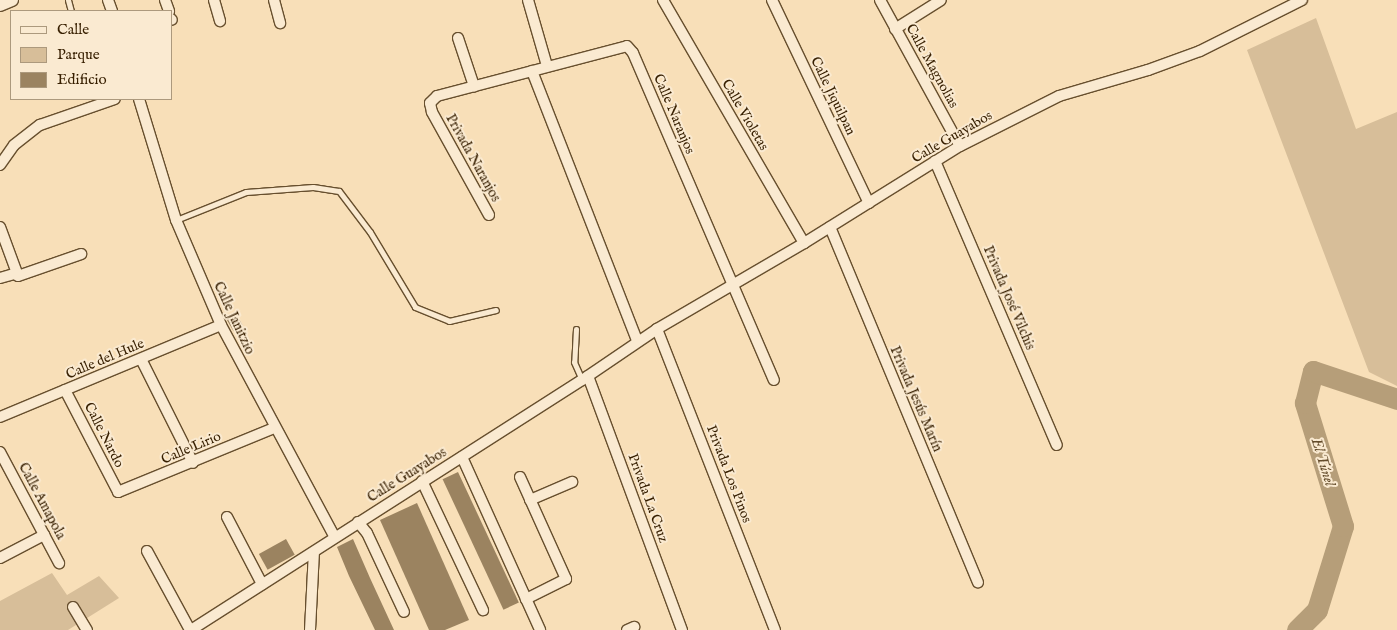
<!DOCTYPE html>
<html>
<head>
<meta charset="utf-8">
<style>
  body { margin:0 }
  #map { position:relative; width:1397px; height:630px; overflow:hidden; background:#f8dfb8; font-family:"IM FELL English",serif }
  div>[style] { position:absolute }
  .green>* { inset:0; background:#d7be99 }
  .river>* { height:21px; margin:-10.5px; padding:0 10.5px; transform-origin:10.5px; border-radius:10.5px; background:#b69e79 }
  .building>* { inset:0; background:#9b8360; transform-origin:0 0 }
  .roads { filter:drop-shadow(1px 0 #674f2e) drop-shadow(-1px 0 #674f2e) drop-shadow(0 1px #674f2e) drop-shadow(0 -1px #674f2e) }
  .service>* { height:5px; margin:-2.5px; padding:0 2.5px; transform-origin:2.5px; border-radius:2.5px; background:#faead1 }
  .minor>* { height:10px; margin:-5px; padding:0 5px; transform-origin:5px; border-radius:5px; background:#faead1 }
  .tertiary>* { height:12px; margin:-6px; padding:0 6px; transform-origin:6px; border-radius:6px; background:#faead1 }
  span { translate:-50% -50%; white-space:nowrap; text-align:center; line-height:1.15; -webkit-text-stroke:4px #faead1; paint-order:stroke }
  .street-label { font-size:14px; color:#371f00 }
  .water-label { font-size:15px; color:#634b2a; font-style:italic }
  .legend { position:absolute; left:10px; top:10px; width:162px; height:90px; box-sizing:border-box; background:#faead1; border:1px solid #ac997d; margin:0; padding:6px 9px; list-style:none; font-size:15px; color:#371f00 }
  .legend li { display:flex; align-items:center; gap:10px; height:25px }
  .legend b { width:25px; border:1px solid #ac997d }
</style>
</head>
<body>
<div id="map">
  <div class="green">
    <div style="clip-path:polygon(1316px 18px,1356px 129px,1397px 112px,1397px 386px,1369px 372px,1247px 50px)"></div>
    <div style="clip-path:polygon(52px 573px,67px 595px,99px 576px,119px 598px,68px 630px,0 630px,0 601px)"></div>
  </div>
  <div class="river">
    <div style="left:1297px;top:630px;width:28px;rotate:-45deg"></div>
    <div style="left:1317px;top:610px;width:88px;rotate:-72.8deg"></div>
    <div style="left:1343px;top:526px;width:129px;rotate:-107.2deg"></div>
    <div style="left:1305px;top:403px;width:33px;rotate:-76deg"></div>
    <div style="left:1313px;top:371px;width:89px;rotate:18.4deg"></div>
  </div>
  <div class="building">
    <div style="left:235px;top:312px;width:16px;height:11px;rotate:60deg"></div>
    <div style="left:458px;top:472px;width:144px;height:17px;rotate:65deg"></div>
    <div style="clip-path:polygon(417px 503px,469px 620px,445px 630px,429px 630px,380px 520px)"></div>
    <div style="left:286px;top:539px;width:18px;height:31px;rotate:61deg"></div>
    <div style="clip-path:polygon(353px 539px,370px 578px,394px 630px,375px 630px,349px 576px,337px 547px)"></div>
  </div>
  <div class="roads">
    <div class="service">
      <div style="left:68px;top:0;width:11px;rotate:75deg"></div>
      <div style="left:176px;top:220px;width:75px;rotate:-21.8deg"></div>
      <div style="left:246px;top:192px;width:67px;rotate:-4.3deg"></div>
      <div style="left:313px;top:187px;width:26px;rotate:9deg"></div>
      <div style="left:339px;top:191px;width:51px;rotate:52.9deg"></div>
      <div style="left:370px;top:232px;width:87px;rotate:59deg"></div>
      <div style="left:415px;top:307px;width:37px;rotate:22deg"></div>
      <div style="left:449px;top:321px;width:48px;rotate:-13.2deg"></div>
      <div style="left:576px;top:329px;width:33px;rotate:93deg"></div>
      <div style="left:574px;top:362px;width:20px;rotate:66deg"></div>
    </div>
    <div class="minor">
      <div style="left:108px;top:0;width:12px;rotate:70deg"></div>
      <div style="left:165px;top:0;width:12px;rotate:70deg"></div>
      <div style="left:214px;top:0;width:22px;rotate:74deg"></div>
      <div style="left:274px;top:0;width:24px;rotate:75deg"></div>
      <div style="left:528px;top:0;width:69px;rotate:73.9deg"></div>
      <div style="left:663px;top:0;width:281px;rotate:59.9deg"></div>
      <div style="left:772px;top:0;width:225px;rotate:64.5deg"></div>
      <div style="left:880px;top:0;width:166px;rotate:61.3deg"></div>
      <div style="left:171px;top:19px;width:1px;rotate:45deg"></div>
      <div style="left:895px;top:29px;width:54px;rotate:-32.2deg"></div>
      <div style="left:458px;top:38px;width:51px;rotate:71.6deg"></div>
      <div style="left:532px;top:71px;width:290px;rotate:68.7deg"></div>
      <div style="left:139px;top:99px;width:127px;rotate:73deg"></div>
      <div style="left:176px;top:220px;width:114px;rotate:66.8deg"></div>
      <div style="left:221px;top:325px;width:239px;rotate:61.8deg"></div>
      <div style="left:935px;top:161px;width:309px;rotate:66.8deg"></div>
      <div style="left:0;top:165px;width:24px;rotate:-55deg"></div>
      <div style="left:14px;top:145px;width:33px;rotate:-38deg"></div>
      <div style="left:40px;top:125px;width:79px;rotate:-19.1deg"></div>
      <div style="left:489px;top:215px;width:118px;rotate:-119deg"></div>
      <div style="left:432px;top:112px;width:9px;rotate:-103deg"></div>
      <div style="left:430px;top:103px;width:10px;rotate:-45deg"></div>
      <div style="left:437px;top:96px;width:196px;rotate:-14.7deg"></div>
      <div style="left:627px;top:46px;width:9px;rotate:49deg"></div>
      <div style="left:633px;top:53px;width:356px;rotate:66.7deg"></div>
      <div style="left:0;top:227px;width:52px;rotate:69.8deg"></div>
      <div style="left:18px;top:276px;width:67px;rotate:-19.2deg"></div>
      <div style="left:830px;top:227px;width:385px;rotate:67.4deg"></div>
      <div style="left:0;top:278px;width:15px;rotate:-16deg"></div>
      <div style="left:657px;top:329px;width:323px;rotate:68.6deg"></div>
      <div style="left:141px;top:359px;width:116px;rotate:63.4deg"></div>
      <div style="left:588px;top:376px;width:271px;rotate:69.7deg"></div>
      <div style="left:65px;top:390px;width:115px;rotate:62.5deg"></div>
      <div style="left:118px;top:492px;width:169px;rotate:-22.3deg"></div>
      <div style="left:0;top:417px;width:239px;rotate:-22.6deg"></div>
      <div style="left:0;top:452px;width:126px;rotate:62deg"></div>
      <div style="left:462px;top:457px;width:190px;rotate:65.7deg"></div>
      <div style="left:520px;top:477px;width:112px;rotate:65.7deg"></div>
      <div style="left:566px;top:579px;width:45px;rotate:153.4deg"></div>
      <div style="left:422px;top:481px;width:143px;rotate:64.7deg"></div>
      <div style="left:530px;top:500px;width:46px;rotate:-23.2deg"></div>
      <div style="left:227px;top:517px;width:76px;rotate:62.4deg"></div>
      <div style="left:358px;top:522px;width:14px;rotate:51deg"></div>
      <div style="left:367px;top:533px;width:87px;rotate:64.9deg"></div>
      <div style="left:147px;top:551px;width:90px;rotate:61.4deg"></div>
      <div style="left:0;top:558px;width:50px;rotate:-27.6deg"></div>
      <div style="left:73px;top:607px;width:27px;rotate:59deg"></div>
      <div style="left:191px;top:630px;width:464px;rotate:-32.6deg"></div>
      <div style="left:582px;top:380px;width:91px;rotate:-34.2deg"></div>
      <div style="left:657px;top:329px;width:170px;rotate:-30.3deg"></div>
      <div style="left:804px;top:243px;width:184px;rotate:-31.9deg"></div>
      <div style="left:960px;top:146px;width:111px;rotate:-26.8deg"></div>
      <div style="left:1059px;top:96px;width:93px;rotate:-16.3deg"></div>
      <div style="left:1148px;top:70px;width:55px;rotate:-20.1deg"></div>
      <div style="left:1200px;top:51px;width:114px;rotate:-26.6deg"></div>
      <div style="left:310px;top:630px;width:78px;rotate:-87.1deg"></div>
      <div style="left:627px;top:630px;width:8px;rotate:-23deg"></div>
    </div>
    <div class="tertiary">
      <div style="left:0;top:5px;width:13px;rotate:-23deg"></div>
    </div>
  </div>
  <div class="street-label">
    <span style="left:932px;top:66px;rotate:61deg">Calle Magnolias</span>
    <span style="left:833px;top:96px;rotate:64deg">Calle Jiquilpan</span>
    <span style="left:674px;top:114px;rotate:67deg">Calle Naranjos</span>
    <span style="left:745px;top:115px;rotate:60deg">Calle Violetas</span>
    <span style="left:952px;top:137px;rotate:-30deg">Calle Guayabos</span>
    <span style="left:473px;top:158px;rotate:61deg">Privada Naranjos</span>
    <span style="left:1009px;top:298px;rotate:67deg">Privada José Vilchis</span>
    <span style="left:234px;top:318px;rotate:65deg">Calle Janitzio</span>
    <span style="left:105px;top:359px;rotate:-23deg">Calle del Hule</span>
    <span style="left:916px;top:399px;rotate:67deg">Privada Jesús Marín</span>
    <span style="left:104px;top:435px;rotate:63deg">Calle Nardo</span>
    <span style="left:191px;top:448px;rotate:-23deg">Calle Lirio</span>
    <span style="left:729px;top:474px;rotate:69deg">Privada Los Pinos</span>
    <span style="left:407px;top:475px;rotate:-32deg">Calle Guayabos</span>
    <span style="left:648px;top:498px;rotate:70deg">Privada La Cruz</span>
    <span style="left:42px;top:501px;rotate:62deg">Calle Amapola</span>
  </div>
  <div class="water-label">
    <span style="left:1323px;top:462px;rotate:73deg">El Túnel</span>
  </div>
  <ul class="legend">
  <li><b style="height:6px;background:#faead1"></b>Calle</li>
  <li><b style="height:14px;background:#d7be99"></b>Parque</li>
  <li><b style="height:14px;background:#9b8360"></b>Edificio</li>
  </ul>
</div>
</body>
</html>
